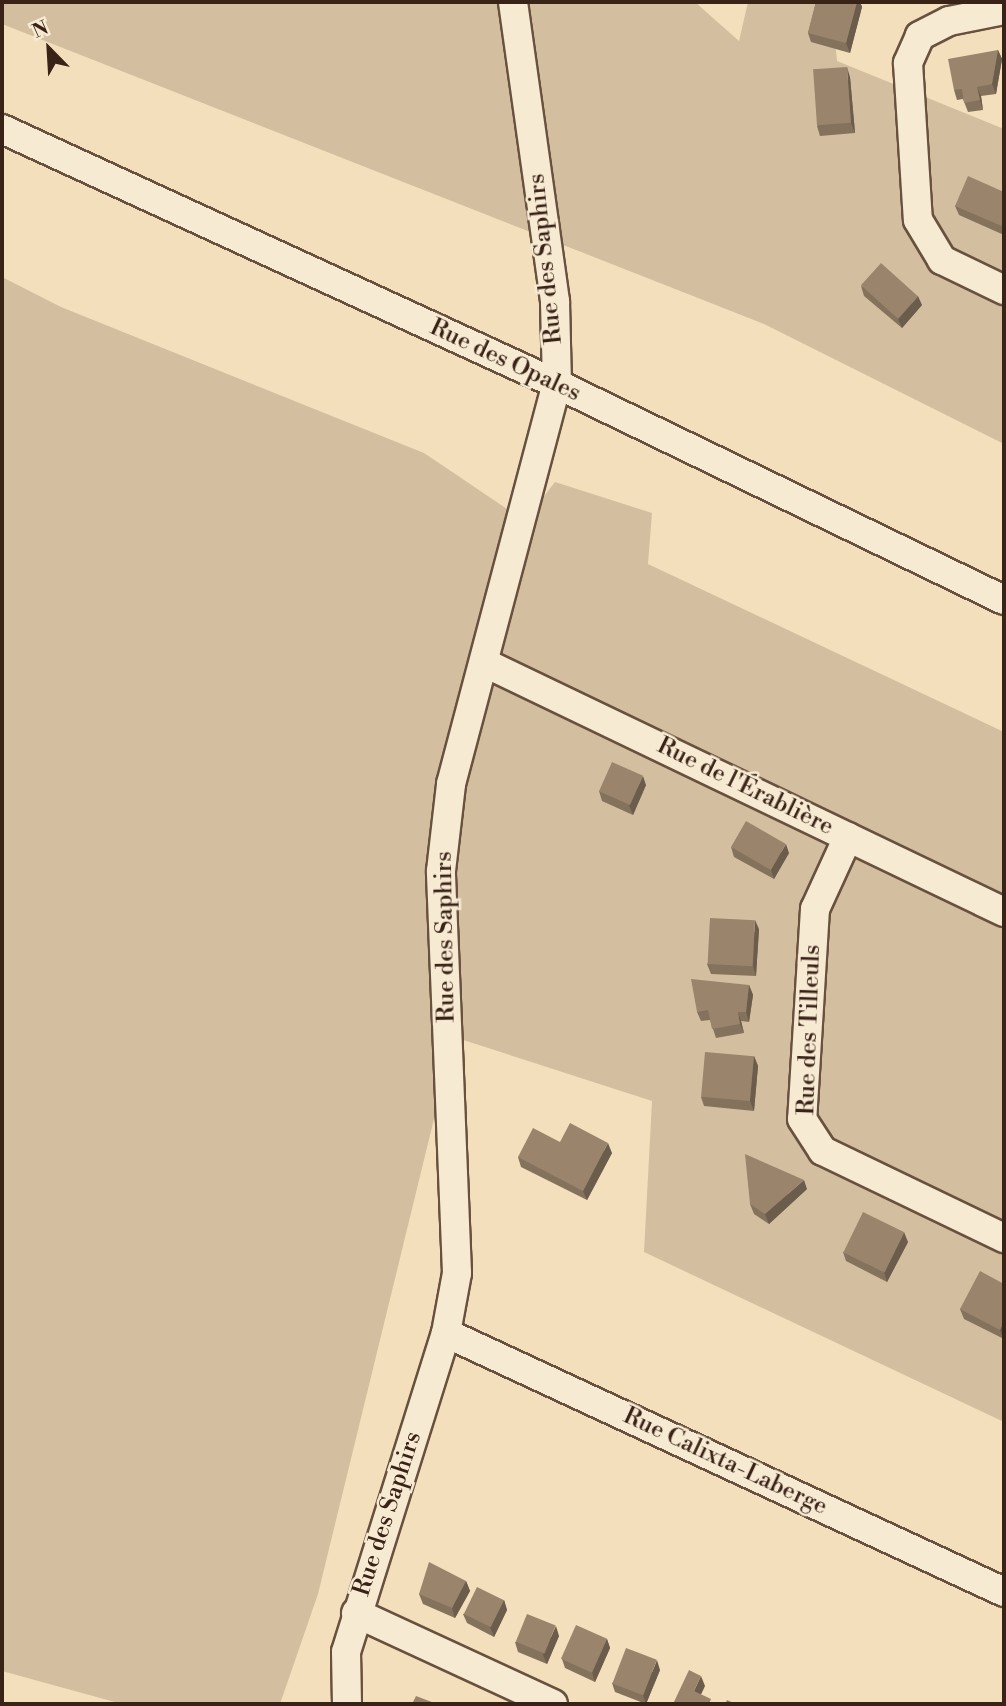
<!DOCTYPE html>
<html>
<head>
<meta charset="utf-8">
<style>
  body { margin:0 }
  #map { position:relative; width:1006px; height:1706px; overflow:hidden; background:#f3dfbb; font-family:"Libre Bodoni",serif }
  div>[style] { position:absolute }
  .green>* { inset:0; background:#d3bf9f }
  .roads { filter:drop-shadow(2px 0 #68513f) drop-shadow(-2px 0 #68513f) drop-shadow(0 2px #68513f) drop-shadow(0 -2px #68513f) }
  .minor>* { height:28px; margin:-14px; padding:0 14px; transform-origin:14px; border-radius:14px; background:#f7ead3 }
  .wall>* { inset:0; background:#84725d }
  .shaded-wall>* { inset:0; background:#6c5c4c }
  .building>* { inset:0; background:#9a846c; transform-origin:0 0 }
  span { translate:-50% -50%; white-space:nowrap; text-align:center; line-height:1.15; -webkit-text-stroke:5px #f7ead3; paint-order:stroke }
  .street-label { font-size:24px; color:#392216 }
  .frame { position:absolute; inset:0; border:4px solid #392216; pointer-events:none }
  .north { position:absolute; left:14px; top:14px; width:70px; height:70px; -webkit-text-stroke:5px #f7ead3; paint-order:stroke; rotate:336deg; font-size:19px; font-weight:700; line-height:28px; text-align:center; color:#392216 }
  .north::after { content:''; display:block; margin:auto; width:24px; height:32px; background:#392216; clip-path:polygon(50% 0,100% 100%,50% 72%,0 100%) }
</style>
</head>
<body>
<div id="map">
  <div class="green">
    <div style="clip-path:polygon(2px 2px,695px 2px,739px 41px,748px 2px,831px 2px,837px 61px,1004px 129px,1004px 444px,764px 324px,2px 24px)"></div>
    <div style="clip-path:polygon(2px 277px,61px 307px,424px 453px,525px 521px,555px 482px,652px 513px,648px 564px,1004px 732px,1004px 1422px,644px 1252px,652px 1101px,454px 1037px,318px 1594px,280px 1704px,122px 1704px,2px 1671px)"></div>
  </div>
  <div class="roads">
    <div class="minor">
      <div style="left:1004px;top:10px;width:56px;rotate:168.7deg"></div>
      <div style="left:949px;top:21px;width:33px;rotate:153deg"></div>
      <div style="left:920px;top:36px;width:30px;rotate:114deg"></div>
      <div style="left:908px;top:63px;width:157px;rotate:86.4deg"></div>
      <div style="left:918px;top:220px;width:47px;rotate:59deg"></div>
      <div style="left:942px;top:260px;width:69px;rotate:25.8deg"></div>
      <div style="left:2px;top:129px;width:611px;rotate:24.68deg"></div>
      <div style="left:557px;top:384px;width:496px;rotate:25.8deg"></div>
      <div style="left:485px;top:663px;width:576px;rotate:25.63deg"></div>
      <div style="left:848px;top:837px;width:79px;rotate:114.6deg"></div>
      <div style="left:815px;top:909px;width:210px;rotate:93.5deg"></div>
      <div style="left:802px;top:1119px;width:38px;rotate:57deg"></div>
      <div style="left:823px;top:1151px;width:201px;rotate:25.7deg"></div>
      <div style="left:446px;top:1333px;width:615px;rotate:24.9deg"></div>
      <div style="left:356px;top:1613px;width:217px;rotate:24.8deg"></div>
      <div style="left:347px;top:1704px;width:52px;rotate:-91.1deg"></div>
      <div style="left:346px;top:1652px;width:334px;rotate:-72.6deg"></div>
      <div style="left:446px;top:1333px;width:61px;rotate:-79.6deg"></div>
      <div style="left:457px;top:1273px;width:402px;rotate:-92.3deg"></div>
      <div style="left:441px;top:871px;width:88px;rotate:-83.4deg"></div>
      <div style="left:451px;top:784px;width:414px;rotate:-75.2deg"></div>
      <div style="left:557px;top:384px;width:83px;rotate:-91.4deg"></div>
      <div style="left:555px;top:301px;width:302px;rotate:-98deg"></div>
    </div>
  </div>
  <div class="wall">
    <div style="clip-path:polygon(816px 2px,860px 2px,862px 7px,850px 53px,811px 42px,808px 33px)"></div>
    <div style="clip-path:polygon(998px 50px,1002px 59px,996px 94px,981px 96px,983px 110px,968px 112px,963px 99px,957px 100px,954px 90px)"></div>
    <div style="clip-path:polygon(850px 77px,855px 133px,820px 136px,817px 126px)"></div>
    <div style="clip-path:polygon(1004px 192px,1004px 235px,959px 215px,955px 206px)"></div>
    <div style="clip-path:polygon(861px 286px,922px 305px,902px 328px,864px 296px)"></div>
    <div style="clip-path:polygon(646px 785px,633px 815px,602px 801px,599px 791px)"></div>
    <div style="clip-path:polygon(731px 847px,789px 853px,774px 879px,734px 857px)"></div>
    <div style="clip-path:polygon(759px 929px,756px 976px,711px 974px,707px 964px)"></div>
    <div style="clip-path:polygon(749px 985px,753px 995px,749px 1022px,741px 1021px,744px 1033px,716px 1038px,710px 1020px,701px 1021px,697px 1012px)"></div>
    <div style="clip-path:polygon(754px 1056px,758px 1066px,754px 1111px,704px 1106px,701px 1097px)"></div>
    <div style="clip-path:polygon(560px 1142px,612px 1153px,587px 1200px,521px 1167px,518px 1157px)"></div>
    <div style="clip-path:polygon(807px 1189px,769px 1224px,754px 1214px,750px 1204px)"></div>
    <div style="clip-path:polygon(908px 1242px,887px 1282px,846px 1261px,843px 1252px)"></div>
    <div style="clip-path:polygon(1004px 1284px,1004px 1339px,964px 1319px,960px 1309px)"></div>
    <div style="clip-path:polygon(466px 1581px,470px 1591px,455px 1618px,423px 1604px,419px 1594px)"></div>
    <div style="clip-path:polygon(504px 1600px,507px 1610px,494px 1637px,467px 1623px,463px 1614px)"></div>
    <div style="clip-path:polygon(559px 1636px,547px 1664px,518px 1652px,515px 1642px)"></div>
    <div style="clip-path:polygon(607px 1639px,610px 1648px,595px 1682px,565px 1668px,562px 1659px)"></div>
    <div style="clip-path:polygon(660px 1670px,646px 1704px,615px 1692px,612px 1683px)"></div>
  </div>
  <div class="shaded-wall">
    <div style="clip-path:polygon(857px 2px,860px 2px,862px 7px,850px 53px,846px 43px)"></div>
    <div style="clip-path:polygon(998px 50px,1002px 59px,996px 94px,992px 84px)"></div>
    <div style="clip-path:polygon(847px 67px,850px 77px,855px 133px,851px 123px)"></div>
    <div style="clip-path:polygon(977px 87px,981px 96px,983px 110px,980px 100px)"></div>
    <div style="clip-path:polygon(918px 296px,922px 305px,902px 328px,898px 319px)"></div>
    <div style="clip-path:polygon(643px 776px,646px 785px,633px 815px,629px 805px)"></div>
    <div style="clip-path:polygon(786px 844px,789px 853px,774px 879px,771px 870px)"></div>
    <div style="clip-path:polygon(755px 920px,759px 929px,756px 976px,753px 966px)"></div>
    <div style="clip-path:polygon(749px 985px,753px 995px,749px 1022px,746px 1012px)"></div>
    <div style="clip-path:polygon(738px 1012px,741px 1021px,744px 1033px,740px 1024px)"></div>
    <div style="clip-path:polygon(754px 1056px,758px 1066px,754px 1111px,750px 1101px)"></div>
    <div style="clip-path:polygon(608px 1143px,612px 1153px,587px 1200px,583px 1191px)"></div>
    <div style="clip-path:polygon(804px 1180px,807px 1189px,769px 1224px,765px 1214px)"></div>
    <div style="clip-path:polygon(904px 1232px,908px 1242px,887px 1282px,884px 1272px)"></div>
    <div style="clip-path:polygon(1004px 1321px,1004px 1339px,1000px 1330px)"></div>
    <div style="clip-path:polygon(466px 1581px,470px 1591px,455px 1618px,452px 1608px)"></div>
    <div style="clip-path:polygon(504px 1600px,507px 1610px,494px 1637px,490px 1627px)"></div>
    <div style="clip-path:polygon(556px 1626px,559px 1636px,547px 1664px,543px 1655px)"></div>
    <div style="clip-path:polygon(607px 1639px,610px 1648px,595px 1682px,592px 1672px)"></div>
    <div style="clip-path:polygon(657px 1660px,660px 1670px,646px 1704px,643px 1695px)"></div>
    <div style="clip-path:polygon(701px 1676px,705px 1686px,698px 1701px,694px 1691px)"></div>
  </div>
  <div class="building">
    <div style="clip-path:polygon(816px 2px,857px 2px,846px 43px,808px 33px)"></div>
    <div style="clip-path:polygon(998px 50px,992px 84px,977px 87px,980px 100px,964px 103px,962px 89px,954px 90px,948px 59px)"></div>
    <div style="left:847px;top:67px;width:56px;height:34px;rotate:86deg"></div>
    <div style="clip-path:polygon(968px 176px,1004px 192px,1004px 227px,955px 206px)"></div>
    <div style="left:881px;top:263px;width:50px;height:30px;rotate:42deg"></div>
    <div style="left:612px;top:762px;width:34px;height:32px;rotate:24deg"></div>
    <div style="left:746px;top:821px;width:46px;height:30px;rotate:30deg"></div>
    <div style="left:710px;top:918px;width:45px;height:46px;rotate:3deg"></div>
    <div style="clip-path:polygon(691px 979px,749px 985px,746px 1012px,738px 1012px,740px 1024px,712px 1029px,708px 1010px,697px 1012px)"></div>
    <div style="left:705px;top:1052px;width:49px;height:45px;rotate:5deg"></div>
    <div style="clip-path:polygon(570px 1123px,608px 1143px,583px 1191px,518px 1157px,533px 1128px,560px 1142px)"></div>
    <div style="clip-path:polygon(745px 1154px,804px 1180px,765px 1214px,750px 1204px)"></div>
    <div style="left:863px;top:1212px;width:46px;height:45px;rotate:26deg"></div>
    <div style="clip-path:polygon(980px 1271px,1004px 1284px,1004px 1321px,1000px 1330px,960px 1309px)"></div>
    <div style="clip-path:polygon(429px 1562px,466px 1581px,452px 1608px,419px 1594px)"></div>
    <div style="left:477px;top:1587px;width:30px;height:30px;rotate:26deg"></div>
    <div style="left:527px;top:1614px;width:31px;height:30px;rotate:22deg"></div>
    <div style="left:576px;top:1625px;width:34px;height:37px;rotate:24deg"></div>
    <div style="left:626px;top:1648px;width:33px;height:38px;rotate:21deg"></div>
    <div style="clip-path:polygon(689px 1670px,701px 1676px,694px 1691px,711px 1699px,709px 1704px,673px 1704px)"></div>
    <div style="clip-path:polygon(416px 1696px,437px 1704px,412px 1704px)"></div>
    <div style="clip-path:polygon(727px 1700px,736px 1704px,725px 1704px)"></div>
  </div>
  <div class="street-label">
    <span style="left:546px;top:259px;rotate:-96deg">Rue des Saphirs</span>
    <span style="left:505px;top:361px;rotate:25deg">Rue des Opales</span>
    <span style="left:745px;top:787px;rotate:26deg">Rue de l'Érablière</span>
    <span style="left:446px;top:937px;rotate:-91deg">Rue des Saphirs</span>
    <span style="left:810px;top:1030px;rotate:-88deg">Rue des Tilleuls</span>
    <span style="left:725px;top:1462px;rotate:25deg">Rue Calixta-Laberge</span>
    <span style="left:388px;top:1514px;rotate:-72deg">Rue des Saphirs</span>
  </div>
  <div class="frame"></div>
  <div class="north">N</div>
</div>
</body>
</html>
